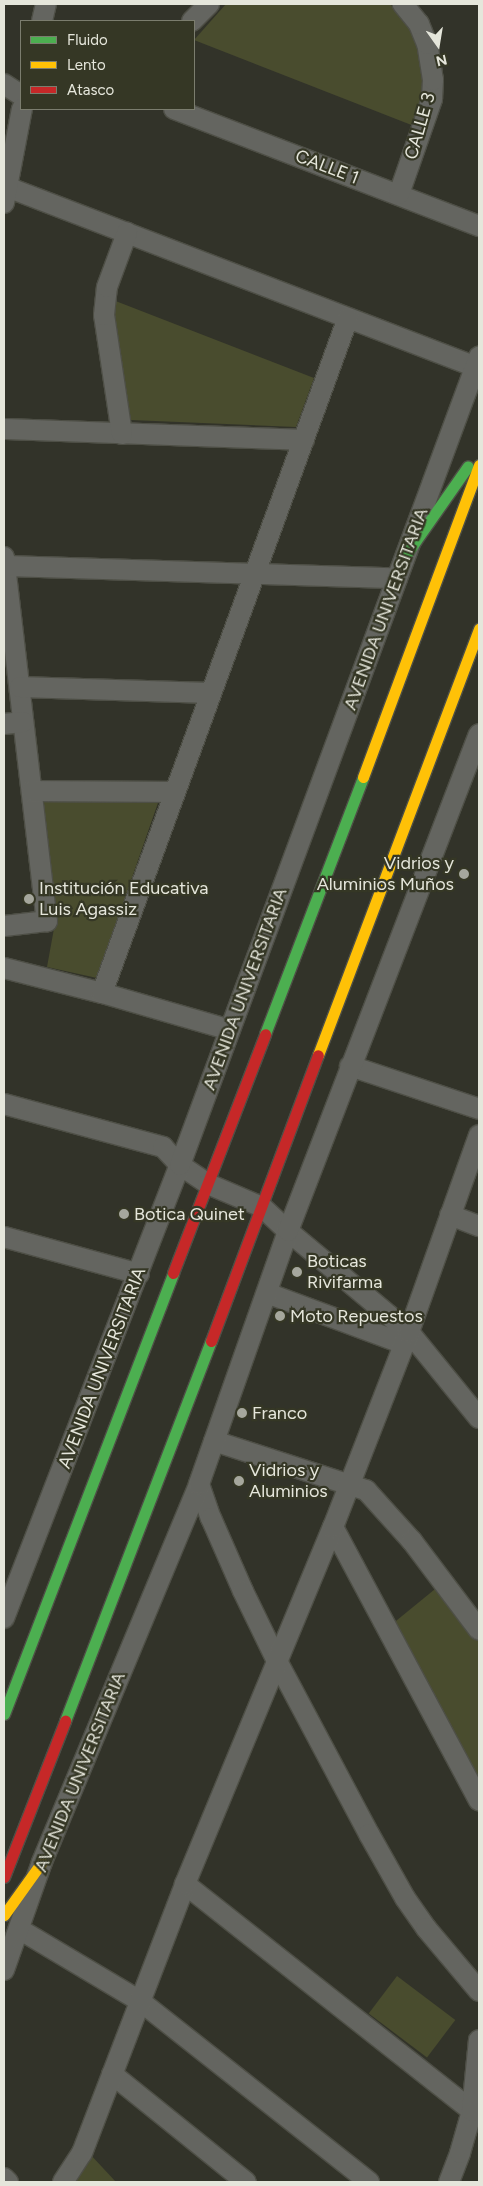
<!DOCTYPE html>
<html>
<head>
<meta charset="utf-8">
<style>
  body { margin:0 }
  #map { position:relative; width:483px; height:2186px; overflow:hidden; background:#323329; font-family:Figtree,sans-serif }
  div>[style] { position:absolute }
  .green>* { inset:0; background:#494c2e; transform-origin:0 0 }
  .roads { filter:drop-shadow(1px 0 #4e4f46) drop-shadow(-1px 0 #4e4f46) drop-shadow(0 1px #4e4f46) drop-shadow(0 -1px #4e4f46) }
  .street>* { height:20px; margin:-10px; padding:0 10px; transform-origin:10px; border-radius:10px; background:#646560 }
  .fast>* { height:11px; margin:-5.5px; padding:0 5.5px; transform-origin:5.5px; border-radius:5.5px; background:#4caf50 }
  .slow>* { height:11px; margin:-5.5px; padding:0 5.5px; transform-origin:5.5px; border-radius:5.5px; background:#ffc107 }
  .jam>* { height:11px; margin:-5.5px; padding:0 5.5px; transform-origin:5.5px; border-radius:5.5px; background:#c62828 }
  .dots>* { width:14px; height:14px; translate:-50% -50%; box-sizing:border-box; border:2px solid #353725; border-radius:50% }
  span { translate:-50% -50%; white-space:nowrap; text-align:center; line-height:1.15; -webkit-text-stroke:4.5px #353725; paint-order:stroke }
  .street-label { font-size:18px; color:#e5e6db }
  .poi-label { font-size:18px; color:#e5e6db }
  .right { translate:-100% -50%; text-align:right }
  .left { translate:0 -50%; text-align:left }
  .frame { position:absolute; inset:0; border:5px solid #e5e6db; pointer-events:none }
  .legend { position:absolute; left:20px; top:20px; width:175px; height:90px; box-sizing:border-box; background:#353725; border:1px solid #7b7d6e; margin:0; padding:6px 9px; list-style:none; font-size:15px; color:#e5e6db }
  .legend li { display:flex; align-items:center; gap:10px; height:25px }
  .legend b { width:25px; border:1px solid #7b7d6e }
  .north { position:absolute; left:413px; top:20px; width:50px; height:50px; -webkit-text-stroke:4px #353725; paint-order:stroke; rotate:167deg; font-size:14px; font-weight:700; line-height:20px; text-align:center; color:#e5e6db }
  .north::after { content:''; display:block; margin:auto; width:18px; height:22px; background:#e5e6db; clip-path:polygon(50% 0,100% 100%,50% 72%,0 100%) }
</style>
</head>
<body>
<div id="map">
  <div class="green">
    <div style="clip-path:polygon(226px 4px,390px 4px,414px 31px,424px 72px,423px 96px,414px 126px,194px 40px)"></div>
    <div style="clip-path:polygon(113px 300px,314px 378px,296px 427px,131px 420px,114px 318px)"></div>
    <div style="clip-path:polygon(40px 798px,159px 800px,97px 978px,47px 967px,55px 923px)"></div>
    <div style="clip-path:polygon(440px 1585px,479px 1638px,479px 1789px,391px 1625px)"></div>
    <div style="left:397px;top:1976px;width:73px;height:47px;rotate:37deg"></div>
    <div style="clip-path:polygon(89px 2153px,116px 2182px,73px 2182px)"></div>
  </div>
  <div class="roads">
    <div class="street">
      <div style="left:42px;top:21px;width:17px;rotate:-77deg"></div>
      <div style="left:192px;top:21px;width:24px;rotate:-45deg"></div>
      <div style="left:4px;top:84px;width:20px;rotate:33deg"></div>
      <div style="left:174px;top:109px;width:327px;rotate:21deg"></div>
      <div style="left:7px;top:187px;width:502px;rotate:21deg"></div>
      <div style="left:399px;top:194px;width:101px;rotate:-70.8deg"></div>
      <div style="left:432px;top:99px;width:19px;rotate:-87deg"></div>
      <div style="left:433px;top:80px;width:36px;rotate:-99deg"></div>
      <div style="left:427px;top:44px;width:22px;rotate:-112deg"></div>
      <div style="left:419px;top:24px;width:26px;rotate:-129deg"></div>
      <div style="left:4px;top:203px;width:96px;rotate:-79.2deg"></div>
      <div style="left:4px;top:429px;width:300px;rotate:2.1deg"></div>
      <div style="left:122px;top:434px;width:120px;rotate:-98.6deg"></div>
      <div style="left:104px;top:315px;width:28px;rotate:-84deg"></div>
      <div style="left:107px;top:287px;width:58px;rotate:-69.7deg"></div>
      <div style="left:4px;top:557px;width:367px;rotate:83.3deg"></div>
      <div style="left:47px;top:921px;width:43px;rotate:173.4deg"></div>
      <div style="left:5px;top:566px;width:392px;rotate:1.8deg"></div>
      <div style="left:20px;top:687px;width:191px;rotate:1.8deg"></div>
      <div style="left:4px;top:724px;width:19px;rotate:-6deg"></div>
      <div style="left:32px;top:791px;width:143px;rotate:0.4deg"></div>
      <div style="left:4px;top:968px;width:101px;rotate:14.3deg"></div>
      <div style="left:102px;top:993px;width:133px;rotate:16.1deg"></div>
      <div style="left:102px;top:993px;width:718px;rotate:-69.98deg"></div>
      <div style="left:350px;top:1066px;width:136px;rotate:18.4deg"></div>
      <div style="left:4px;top:1104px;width:165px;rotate:15.1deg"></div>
      <div style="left:163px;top:1147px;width:25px;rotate:47deg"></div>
      <div style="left:180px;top:1165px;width:34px;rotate:34deg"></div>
      <div style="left:208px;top:1184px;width:59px;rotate:23.1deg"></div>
      <div style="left:262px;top:1207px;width:35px;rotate:43deg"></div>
      <div style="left:288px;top:1231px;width:158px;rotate:39.9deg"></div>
      <div style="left:409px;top:1332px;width:111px;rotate:50.9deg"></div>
      <div style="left:450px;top:1215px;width:31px;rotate:21deg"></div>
      <div style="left:4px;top:1237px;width:140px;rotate:15.3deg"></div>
      <div style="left:267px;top:1293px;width:146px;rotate:20.4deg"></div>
      <div style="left:214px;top:1441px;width:160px;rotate:17.9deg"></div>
      <div style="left:366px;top:1490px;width:69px;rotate:48deg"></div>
      <div style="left:412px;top:1541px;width:111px;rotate:53deg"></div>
      <div style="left:199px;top:1484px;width:36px;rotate:71deg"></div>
      <div style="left:211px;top:1518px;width:80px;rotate:66.3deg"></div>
      <div style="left:243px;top:1591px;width:78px;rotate:64.1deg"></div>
      <div style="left:277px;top:1661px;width:196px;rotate:62deg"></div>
      <div style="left:369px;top:1834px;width:73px;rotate:60.6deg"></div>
      <div style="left:405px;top:1898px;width:37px;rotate:55deg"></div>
      <div style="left:426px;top:1928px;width:82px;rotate:49.9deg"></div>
      <div style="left:333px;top:1527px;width:310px;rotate:61.9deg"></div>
      <div style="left:4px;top:1618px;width:486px;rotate:-68.8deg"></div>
      <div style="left:180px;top:1165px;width:862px;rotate:-69.69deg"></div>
      <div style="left:185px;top:1884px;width:366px;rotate:38.3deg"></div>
      <div style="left:19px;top:1929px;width:141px;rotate:30.8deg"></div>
      <div style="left:140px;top:2001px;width:292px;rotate:38.3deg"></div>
      <div style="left:4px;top:1970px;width:114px;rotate:-70.6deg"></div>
      <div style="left:42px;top:1862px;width:409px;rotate:-67.4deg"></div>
      <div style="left:199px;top:1484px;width:268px;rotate:-70.6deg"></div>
      <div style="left:288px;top:1231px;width:532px;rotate:-68.98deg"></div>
      <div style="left:112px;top:2074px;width:172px;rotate:38.9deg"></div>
      <div style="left:4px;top:2178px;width:6px;rotate:45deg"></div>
      <div style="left:63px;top:2182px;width:35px;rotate:-57deg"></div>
      <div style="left:82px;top:2153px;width:288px;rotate:-69deg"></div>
      <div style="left:185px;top:1884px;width:386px;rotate:-67.5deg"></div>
      <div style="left:333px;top:1527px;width:209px;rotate:-68.7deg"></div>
      <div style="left:409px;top:1332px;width:209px;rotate:-70.4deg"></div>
      <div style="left:449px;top:2182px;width:31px;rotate:-69deg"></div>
      <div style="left:460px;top:2153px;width:44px;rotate:-74.1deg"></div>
      <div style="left:472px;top:2111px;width:71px;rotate:-84.4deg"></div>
    </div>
    <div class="fast">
      <div style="left:403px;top:559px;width:113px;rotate:-55deg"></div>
      <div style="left:265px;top:1034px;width:275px;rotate:-69.1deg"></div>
      <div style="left:4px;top:1714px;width:472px;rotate:-69deg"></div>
      <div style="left:65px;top:1721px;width:407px;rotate:-69deg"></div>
    </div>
    <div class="slow">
      <div style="left:363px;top:777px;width:333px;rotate:-69.6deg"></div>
      <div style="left:318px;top:1055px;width:456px;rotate:-69.3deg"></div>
      <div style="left:4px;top:1915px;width:65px;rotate:-54.4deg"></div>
    </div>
    <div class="jam">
      <div style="left:173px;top:1273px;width:256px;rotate:-68.9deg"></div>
      <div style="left:211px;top:1341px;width:305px;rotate:-69.5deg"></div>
      <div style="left:4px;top:1877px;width:168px;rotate:-68.6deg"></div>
    </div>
  </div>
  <div class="dots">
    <div style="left:464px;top:874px;background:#a6a79d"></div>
    <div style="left:29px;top:899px;background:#a6a79d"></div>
    <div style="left:124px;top:1214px;background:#a6a79d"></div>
    <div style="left:297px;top:1272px;background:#a6a79d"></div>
    <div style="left:280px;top:1316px;background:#a6a79d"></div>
    <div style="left:242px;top:1413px;background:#a6a79d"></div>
    <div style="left:239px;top:1481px;background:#a6a79d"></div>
  </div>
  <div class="street-label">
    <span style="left:420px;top:126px;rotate:-74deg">CALLE 3</span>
    <span style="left:327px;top:167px;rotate:21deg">CALLE 1</span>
    <span style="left:386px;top:609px;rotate:-70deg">AVENIDA UNIVERSITARIA</span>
    <span style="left:245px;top:989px;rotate:-70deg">AVENIDA UNIVERSITARIA</span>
    <span style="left:102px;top:1368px;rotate:-69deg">AVENIDA UNIVERSITARIA</span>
    <span style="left:80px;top:1772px;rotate:-68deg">AVENIDA UNIVERSITARIA</span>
  </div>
  <div class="poi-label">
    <span class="right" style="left:454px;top:874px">Vidrios y<br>Aluminios Muños</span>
    <span class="left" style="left:39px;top:899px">Institución Educativa<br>Luis Agassiz</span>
    <span class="left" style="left:134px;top:1214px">Botica Quinet</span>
    <span class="left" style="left:307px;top:1272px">Boticas<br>Rivifarma</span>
    <span class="left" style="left:290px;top:1316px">Moto Repuestos</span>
    <span class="left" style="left:252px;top:1413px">Franco</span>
    <span class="left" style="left:249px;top:1481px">Vidrios y<br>Aluminios</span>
  </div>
  <div class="frame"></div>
  <ul class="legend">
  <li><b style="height:6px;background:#4caf50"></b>Fluido</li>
  <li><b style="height:6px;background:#ffc107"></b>Lento</li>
  <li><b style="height:6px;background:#c62828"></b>Atasco</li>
  </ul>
  <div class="north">N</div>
</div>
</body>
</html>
